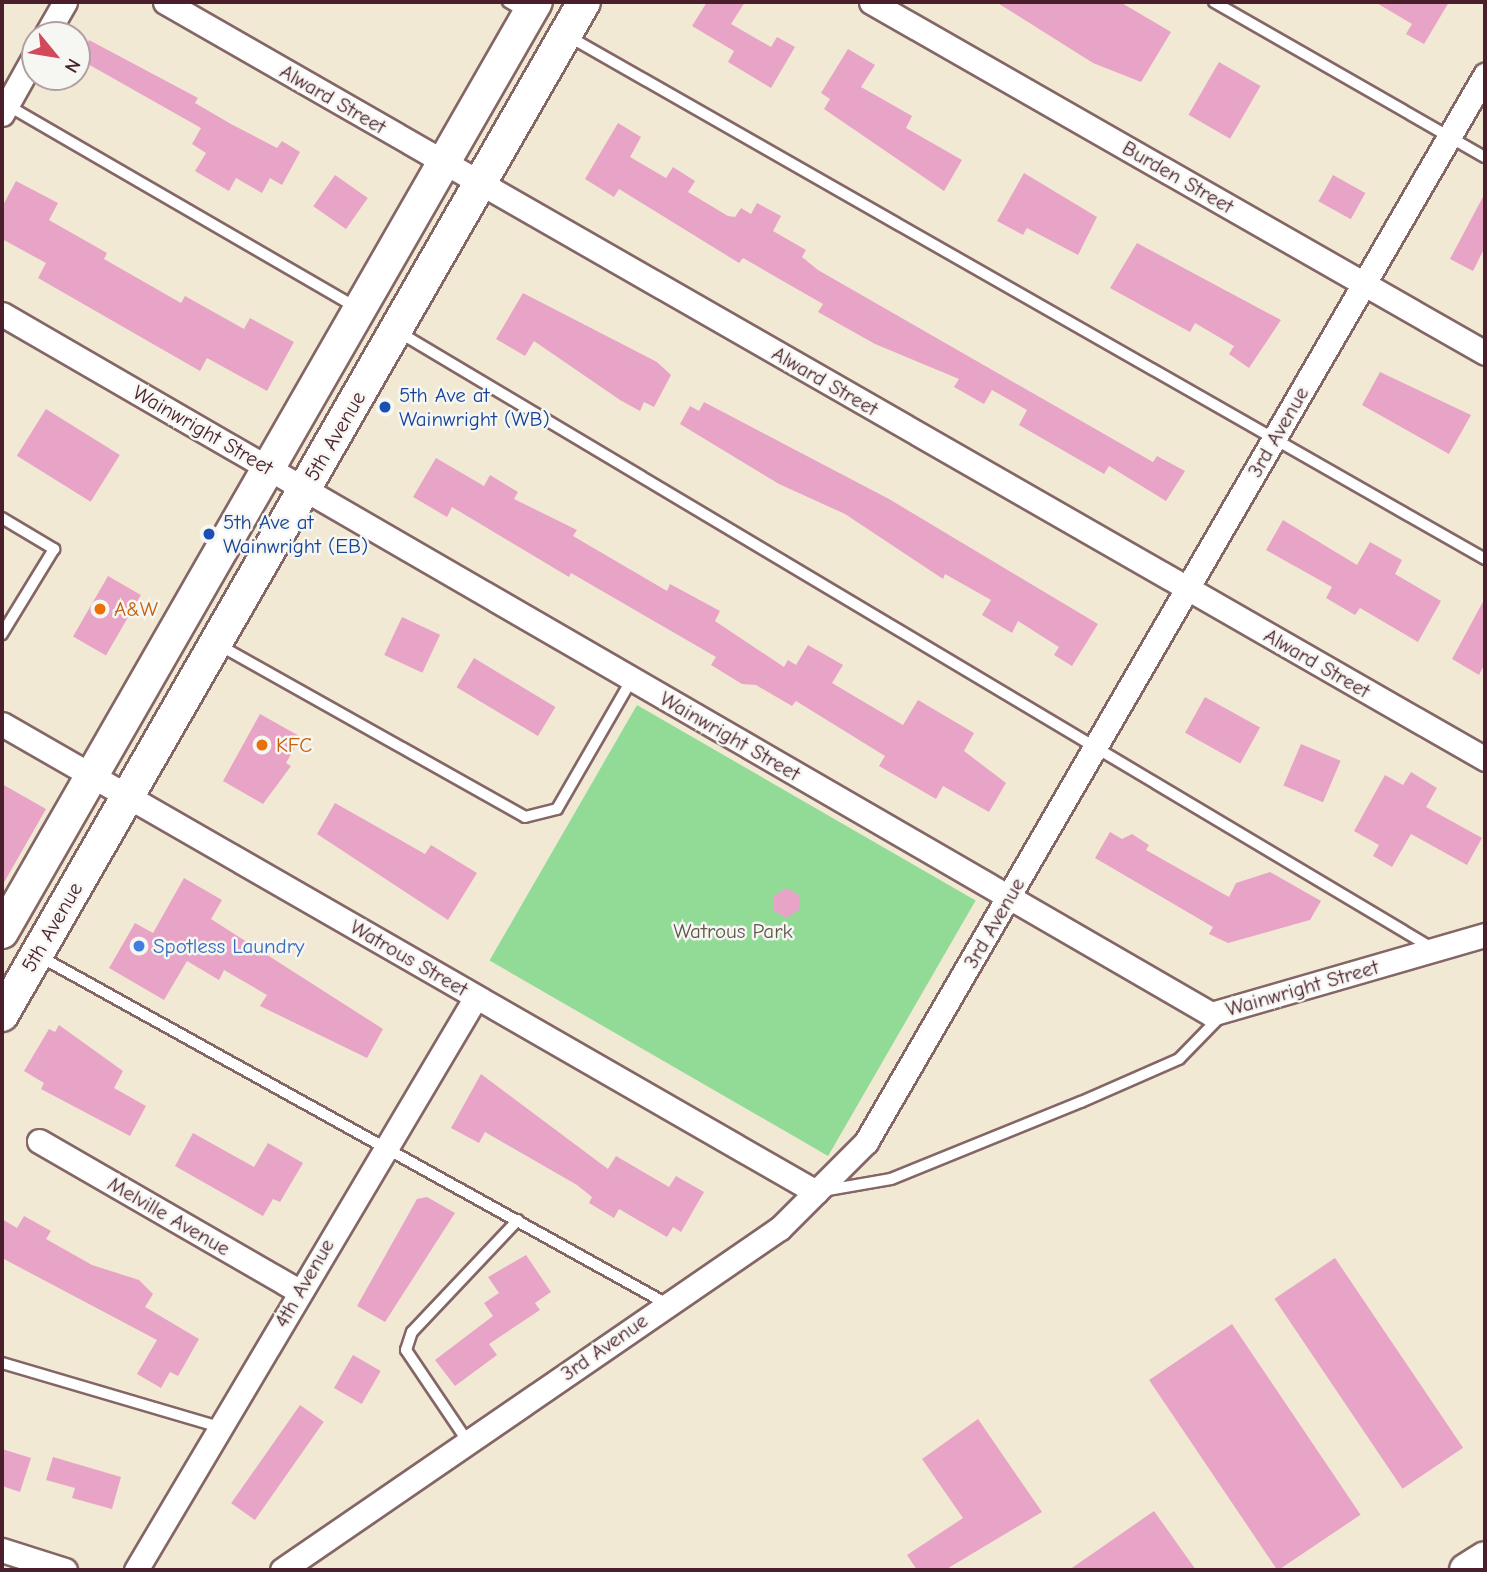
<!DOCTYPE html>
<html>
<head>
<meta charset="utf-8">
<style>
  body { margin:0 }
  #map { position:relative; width:1487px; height:1572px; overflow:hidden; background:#f2e9d5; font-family:"Comic Neue",sans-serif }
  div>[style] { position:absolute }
  .green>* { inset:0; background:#91db96; transform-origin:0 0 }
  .building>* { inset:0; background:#e8a4c7; transform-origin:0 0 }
  .roads { filter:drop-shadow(2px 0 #856666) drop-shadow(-2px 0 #856666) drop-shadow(0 2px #856666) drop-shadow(0 -2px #856666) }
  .lane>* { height:10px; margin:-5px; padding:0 5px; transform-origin:5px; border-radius:5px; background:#fff }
  .street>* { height:23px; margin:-11.5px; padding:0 11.5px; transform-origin:11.5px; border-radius:11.5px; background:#fff }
  .secondary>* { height:32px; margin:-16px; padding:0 16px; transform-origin:16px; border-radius:16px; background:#fff }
  .dots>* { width:19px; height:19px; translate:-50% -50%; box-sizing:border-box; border:4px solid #f6f6f2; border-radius:50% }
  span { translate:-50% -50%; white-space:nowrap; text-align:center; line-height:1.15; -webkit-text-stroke:5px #f6f6f2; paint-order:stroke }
  .street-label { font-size:21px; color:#4a1f2b }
  .transit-label { font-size:21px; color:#164399 }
  .left { translate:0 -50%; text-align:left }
  .food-label { font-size:21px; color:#c56008 }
  .park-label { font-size:21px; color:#5f574b }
  .shop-label { font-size:21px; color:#366cbe }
  .frame { position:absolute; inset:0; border:4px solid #4a1f2b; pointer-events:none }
  .north { position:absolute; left:21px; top:21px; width:70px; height:70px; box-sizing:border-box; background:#f6f6f2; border:2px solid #b1a0a2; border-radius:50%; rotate:120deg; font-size:19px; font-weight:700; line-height:28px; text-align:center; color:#4a1f2b }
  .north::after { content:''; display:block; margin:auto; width:24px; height:32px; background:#d1495b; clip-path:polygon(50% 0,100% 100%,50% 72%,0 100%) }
</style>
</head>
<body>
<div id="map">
  <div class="green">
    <div style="left:637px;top:705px;width:391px;height:295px;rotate:30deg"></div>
  </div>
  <div class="building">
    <div style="clip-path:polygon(707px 2px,745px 2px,731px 24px,771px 47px,777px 37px,795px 47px,771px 88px,728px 62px,734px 51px,692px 26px)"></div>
    <div style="clip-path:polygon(996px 2px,1120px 2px,1171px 32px,1141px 82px,1093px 63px)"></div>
    <div style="clip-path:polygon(1375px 2px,1449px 2px,1424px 44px,1406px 34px,1412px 24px)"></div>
    <div style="clip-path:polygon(89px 40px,198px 98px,195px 103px,231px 124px,277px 148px,282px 141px,300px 152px,282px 185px,270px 178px,262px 193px,236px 178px,229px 191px,195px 171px,206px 153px,192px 144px,201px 128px,79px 59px)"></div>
    <div style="clip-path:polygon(848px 49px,875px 65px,861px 87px,912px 116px,906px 128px,962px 160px,944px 191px,824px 109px,830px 99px,821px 93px)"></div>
    <div style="left:1219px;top:62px;width:48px;height:61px;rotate:30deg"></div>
    <div style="clip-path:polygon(618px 123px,641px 137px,630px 157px,666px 178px,673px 167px,695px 181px,688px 192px,728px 216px,735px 217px,741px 208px,751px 214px,757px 203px,781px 216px,773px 231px,806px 250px,802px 257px,818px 270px,1153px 462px,1157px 456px,1185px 471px,1166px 501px,1109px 466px,1104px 474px,1019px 425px,1027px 410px,992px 390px,984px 404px,954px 387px,959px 379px,875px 344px,818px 312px,823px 304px,743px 258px,739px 263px,619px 189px,614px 197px,585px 179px)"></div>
    <div style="clip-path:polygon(1024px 173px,1097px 217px,1078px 255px,1027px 228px,1023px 235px,997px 221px)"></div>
    <div style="left:335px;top:175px;width:40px;height:38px;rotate:35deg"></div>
    <div style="left:1333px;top:175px;width:37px;height:30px;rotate:29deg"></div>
    <div style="clip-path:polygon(16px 181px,58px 203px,49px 220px,107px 253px,104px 259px,181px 303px,185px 296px,244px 329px,250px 318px,294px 342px,267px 391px,207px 358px,200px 371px,38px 278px,46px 263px,2px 239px,2px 207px)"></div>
    <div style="clip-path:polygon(1485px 193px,1485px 247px,1473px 271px,1450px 259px)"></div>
    <div style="clip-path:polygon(1137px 243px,1281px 320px,1249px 368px,1229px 354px,1234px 346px,1195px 323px,1190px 332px,1110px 288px)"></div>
    <div style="clip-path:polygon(523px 293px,657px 362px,671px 375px,654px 407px,644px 402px,640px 411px,620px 400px,534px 341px,525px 356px,496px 339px)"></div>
    <div style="clip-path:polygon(1380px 372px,1471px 415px,1449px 454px,1362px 405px)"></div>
    <div style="clip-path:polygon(704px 402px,889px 499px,1098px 624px,1072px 666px,1054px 655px,1059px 647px,1018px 621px,1012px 633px,982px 615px,991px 600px,945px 574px,943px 579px,845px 514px,779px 484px,680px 424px,690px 406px,699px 411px)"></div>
    <div style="left:46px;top:409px;width:87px;height:55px;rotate:32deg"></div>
    <div style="clip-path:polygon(436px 458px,484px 486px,490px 475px,518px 492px,514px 499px,577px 530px,573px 536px,667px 591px,670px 584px,720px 611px,715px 621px,784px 667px,788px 660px,796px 665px,808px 645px,843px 665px,832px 683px,903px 725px,918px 700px,974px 733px,964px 751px,1006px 783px,989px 812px,943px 786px,936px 799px,879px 766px,885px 756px,796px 701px,792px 706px,756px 685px,742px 684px,711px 665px,716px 657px,571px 573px,569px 577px,452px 507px,447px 517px,413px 497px)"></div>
    <div style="clip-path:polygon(1283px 520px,1357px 565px,1370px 542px,1402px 560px,1395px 574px,1441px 601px,1418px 642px,1360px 608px,1355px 615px,1326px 598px,1332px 587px,1266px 550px)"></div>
    <div style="left:108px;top:576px;width:38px;height:70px;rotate:30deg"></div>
    <div style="clip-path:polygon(1485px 598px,1485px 663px,1479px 675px,1452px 659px)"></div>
    <div style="left:402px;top:617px;width:42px;height:42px;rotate:25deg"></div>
    <div style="left:474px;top:658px;width:95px;height:34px;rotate:31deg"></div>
    <div style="left:1205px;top:697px;width:63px;height:41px;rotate:29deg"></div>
    <div style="clip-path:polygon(260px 714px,301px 737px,286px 763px,291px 766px,263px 804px,223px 781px)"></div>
    <div style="left:1301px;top:744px;width:43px;height:45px;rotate:23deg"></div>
    <div style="clip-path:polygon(1411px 772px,1437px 788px,1426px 807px,1482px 838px,1467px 865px,1411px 834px,1392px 867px,1373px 856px,1379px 845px,1354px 831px,1385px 775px,1403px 785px)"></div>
    <div style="clip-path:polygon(2px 784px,46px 809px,2px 886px)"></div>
    <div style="clip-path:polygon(335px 803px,425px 854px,431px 845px,477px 873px,448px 920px,317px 834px)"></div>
    <div style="clip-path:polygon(1110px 832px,1122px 839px,1132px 834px,1149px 845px,1146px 850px,1229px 897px,1236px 883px,1270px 872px,1321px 901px,1310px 920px,1228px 943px,1209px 934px,1213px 927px,1095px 858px)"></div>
    <div style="clip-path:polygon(184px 878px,222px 900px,211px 919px,383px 1029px,367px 1058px,260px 1006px,267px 995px,224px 970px,219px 980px,187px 961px,164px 1000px,109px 968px,135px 923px,153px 933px)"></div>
    <div style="clip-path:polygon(786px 888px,799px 895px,799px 910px,786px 918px,773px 910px,774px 896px)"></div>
    <div style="clip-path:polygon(59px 1025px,123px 1071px,114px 1088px,146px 1106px,130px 1136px,41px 1089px,44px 1083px,24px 1071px,49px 1029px,55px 1032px)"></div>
    <div style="clip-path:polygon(481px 1074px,608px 1169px,616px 1156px,669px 1187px,676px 1176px,704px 1192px,681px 1232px,673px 1227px,667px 1237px,619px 1209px,614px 1218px,589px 1203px,592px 1197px,577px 1185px,485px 1132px,479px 1143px,451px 1128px)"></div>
    <div style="clip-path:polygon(193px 1133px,254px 1167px,268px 1143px,303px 1163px,280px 1202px,273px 1199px,263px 1216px,175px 1166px)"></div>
    <div style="clip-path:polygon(427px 1197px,455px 1213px,385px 1322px,357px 1306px,417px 1199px)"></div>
    <div style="clip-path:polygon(24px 1216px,51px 1231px,46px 1239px,92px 1265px,139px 1280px,153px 1294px,145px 1307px,199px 1339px,178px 1376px,170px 1372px,161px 1388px,137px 1374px,157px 1340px,2px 1258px,2px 1219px,17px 1228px)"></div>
    <div style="clip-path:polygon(526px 1255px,551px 1292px,535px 1303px,540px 1310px,489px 1344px,497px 1355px,455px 1386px,435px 1360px,493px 1316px,484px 1303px,499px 1293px,488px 1277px)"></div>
    <div style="left:1335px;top:1258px;width:229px;height:73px;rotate:56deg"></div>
    <div style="left:1232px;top:1324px;width:230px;height:100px;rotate:56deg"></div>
    <div style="left:353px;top:1355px;width:32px;height:38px;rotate:30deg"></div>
    <div style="left:300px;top:1405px;width:29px;height:120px;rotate:35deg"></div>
    <div style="clip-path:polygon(978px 1419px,1042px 1512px,945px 1570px,917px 1570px,907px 1555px,963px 1518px,922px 1459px)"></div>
    <div style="clip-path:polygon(2px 1449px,31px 1458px,20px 1492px,2px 1486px)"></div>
    <div style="clip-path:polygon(53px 1457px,121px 1477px,112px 1509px,72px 1498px,75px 1488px,46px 1480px)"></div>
    <div style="clip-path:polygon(1154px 1511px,1196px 1570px,1069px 1570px)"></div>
  </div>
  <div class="roads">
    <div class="lane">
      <div style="left:508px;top:2px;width:22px;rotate:30deg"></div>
      <div style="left:1214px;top:2px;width:312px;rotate:29.8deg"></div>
      <div style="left:568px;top:36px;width:1056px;rotate:29.7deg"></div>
      <div style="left:7px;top:105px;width:403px;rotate:30.1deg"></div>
      <div style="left:397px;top:331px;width:1205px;rotate:30.8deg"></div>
      <div style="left:2px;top:518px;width:61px;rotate:30.8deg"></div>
      <div style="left:54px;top:549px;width:100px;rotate:121.5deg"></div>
      <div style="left:219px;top:645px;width:351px;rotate:29.3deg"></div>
      <div style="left:525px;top:817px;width:33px;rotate:-14deg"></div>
      <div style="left:557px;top:809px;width:150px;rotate:-60deg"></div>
      <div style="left:39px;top:956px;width:718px;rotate:28.99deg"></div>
      <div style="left:822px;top:1191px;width:70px;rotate:-9.9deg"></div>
      <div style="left:891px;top:1179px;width:205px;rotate:-22.1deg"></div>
      <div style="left:1081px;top:1102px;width:107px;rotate:-23.7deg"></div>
      <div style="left:1179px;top:1059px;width:60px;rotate:-45.7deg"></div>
      <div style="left:2px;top:1363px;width:227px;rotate:16.4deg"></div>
      <div style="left:468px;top:1442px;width:111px;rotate:-124deg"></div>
      <div style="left:406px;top:1350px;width:19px;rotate:-72deg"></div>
      <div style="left:412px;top:1332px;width:154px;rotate:-46.6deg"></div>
    </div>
    <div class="street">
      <div style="left:165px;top:2px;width:1522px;rotate:29.83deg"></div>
      <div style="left:871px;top:2px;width:707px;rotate:29.75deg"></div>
      <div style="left:46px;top:35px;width:38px;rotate:-60deg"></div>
      <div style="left:2px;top:114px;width:68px;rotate:-60.8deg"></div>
      <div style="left:2px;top:314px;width:1397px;rotate:30.07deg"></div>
      <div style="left:1211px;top:1014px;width:285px;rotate:-16.1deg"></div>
      <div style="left:2px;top:724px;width:939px;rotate:29.9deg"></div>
      <div style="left:39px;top:1141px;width:300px;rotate:30deg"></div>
      <div style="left:2px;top:1550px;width:66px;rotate:17.6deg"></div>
      <div style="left:136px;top:1570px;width:666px;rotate:-59.32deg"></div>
      <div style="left:282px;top:1570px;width:604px;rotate:-34.48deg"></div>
      <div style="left:780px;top:1228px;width:122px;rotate:-45deg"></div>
      <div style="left:866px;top:1142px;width:1234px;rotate:-59.88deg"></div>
    </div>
    <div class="secondary">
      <div style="left:2px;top:932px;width:1072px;rotate:-60.14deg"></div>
      <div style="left:2px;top:1015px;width:1168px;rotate:-60.12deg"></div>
      <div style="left:1466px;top:1570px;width:22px;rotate:-32deg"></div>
    </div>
  </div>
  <div class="dots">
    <div style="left:385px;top:407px;background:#1a4fb4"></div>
    <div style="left:209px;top:534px;background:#1a4fb4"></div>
    <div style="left:100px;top:609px;background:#e8710a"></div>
    <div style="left:262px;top:745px;background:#e8710a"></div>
    <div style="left:139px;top:946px;background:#3f7fe0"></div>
  </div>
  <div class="street-label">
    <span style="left:333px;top:99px;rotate:30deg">Alward Street</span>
    <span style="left:1178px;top:177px;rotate:30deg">Burden Street</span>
    <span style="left:825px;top:381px;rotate:30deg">Alward Street</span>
    <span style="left:203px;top:430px;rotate:30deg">Wainwright Street</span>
    <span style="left:1278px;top:432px;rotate:-60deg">3rd Avenue</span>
    <span style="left:335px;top:436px;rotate:-60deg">5th Avenue</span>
    <span style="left:1317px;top:663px;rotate:30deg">Alward Street</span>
    <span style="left:730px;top:736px;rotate:30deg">Wainwright Street</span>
    <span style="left:994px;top:923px;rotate:-60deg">3rd Avenue</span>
    <span style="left:52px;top:927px;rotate:-60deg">5th Avenue</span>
    <span style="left:409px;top:958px;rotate:30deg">Watrous Street</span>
    <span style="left:1302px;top:988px;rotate:-16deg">Wainwright Street</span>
    <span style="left:169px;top:1216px;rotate:30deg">Melville Avenue</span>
    <span style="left:304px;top:1283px;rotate:-60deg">4th Avenue</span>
    <span style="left:604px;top:1347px;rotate:-35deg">3rd Avenue</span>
  </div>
  <div class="transit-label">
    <span class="left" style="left:399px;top:407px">5th Ave at<br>Wainwright (WB)</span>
    <span class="left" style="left:223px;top:534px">5th Ave at<br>Wainwright (EB)</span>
  </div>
  <div class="food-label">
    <span class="left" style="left:114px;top:609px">A&amp;W</span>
    <span class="left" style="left:276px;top:745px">KFC</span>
  </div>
  <div class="park-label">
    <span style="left:733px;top:931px">Watrous Park</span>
  </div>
  <div class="shop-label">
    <span class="left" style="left:153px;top:946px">Spotless Laundry</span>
  </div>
  <div class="frame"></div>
  <div class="north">N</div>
</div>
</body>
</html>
